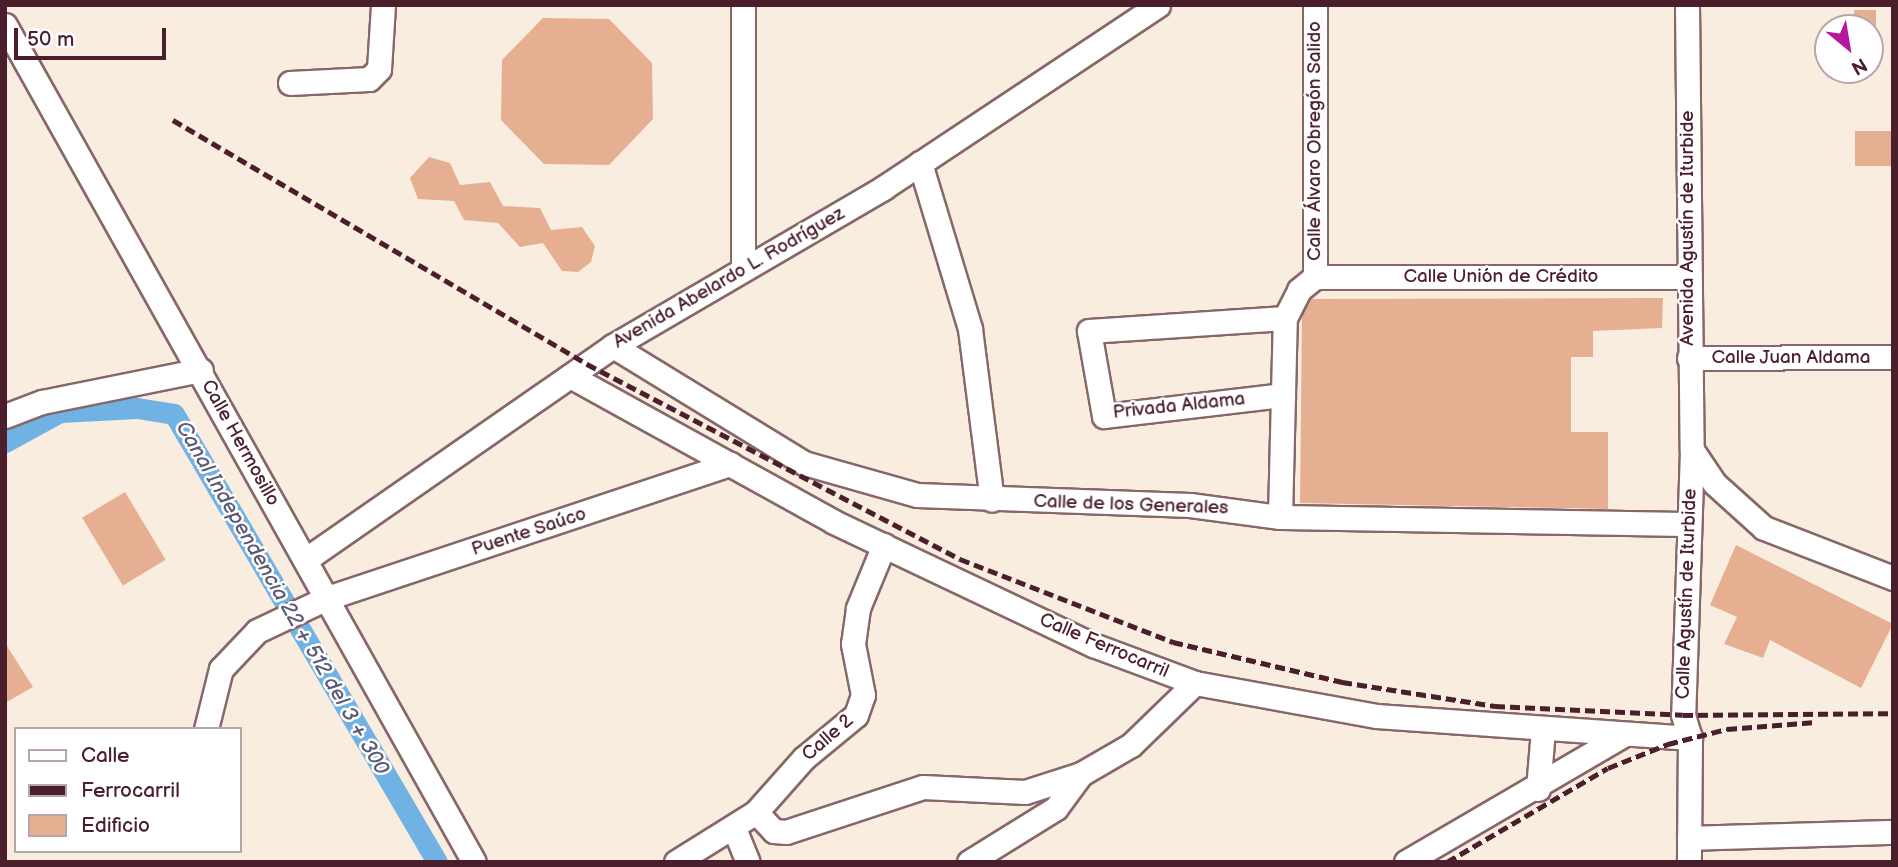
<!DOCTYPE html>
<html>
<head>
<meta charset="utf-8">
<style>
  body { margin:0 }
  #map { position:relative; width:1898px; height:867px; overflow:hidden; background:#f9eddf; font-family:"Balsamiq Sans",sans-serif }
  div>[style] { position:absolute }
  .canal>* { height:21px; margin:-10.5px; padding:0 10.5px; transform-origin:10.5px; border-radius:10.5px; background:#71b2e5 }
  .building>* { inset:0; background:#e7af91; transform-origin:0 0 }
  .roads { filter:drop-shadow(2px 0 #87676a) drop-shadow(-2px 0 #87676a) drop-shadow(0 2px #87676a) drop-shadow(0 -2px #87676a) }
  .minor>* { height:23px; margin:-11.5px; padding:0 11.5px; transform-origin:11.5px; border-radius:11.5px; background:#fff }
  .rail>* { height:5px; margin-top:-2.5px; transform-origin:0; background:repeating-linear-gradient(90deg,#4a1f2b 0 10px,transparent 0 15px) }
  span { translate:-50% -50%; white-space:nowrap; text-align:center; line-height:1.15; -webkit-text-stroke:5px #fff; paint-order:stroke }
  .street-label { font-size:19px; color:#4a1f2b }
  .water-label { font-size:21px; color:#5a5a75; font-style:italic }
  .frame { position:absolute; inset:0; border:7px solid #4a1f2b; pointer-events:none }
  .legend { position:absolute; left:14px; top:727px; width:228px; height:126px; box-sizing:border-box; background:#fff; border:2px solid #b7a5aa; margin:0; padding:9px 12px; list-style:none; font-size:21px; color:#4a1f2b }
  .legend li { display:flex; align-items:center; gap:14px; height:35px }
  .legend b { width:35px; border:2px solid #b7a5aa }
  .north { position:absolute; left:1814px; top:14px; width:70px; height:70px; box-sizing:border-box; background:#fff; border:2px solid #b7a5aa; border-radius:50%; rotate:150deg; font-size:19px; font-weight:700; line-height:28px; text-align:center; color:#4a1f2b }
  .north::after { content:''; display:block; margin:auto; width:24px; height:32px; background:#b5179e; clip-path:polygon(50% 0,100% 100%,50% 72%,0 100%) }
  .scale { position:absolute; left:14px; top:28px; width:152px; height:32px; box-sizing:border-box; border:4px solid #4a1f2b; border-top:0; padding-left:9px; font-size:21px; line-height:24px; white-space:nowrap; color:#4a1f2b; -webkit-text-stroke:5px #fff; paint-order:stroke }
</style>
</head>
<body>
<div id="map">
  <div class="canal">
    <div style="left:5px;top:442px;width:63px;rotate:-28.6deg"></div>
    <div style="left:60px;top:412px;width:77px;rotate:-3deg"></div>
    <div style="left:137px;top:408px;width:37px;rotate:9deg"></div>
    <div style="left:174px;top:414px;width:519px;rotate:59.58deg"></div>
  </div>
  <div class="building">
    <div style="left:1854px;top:10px;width:22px;height:18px"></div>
    <div style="clip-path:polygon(543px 18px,609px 19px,652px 63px,653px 119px,609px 165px,544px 164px,501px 120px,502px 60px)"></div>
    <div style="left:1893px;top:131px;width:35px;height:38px;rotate:90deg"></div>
    <div style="clip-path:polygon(429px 157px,450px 163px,460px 185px,490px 182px,503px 206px,540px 208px,551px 230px,582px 227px,595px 246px,591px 262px,578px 272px,562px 271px,543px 243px,520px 247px,498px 223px,464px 220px,454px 201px,418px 199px,410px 178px)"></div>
    <div style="clip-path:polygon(1663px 298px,1662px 328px,1593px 331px,1593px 357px,1571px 357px,1571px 432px,1608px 432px,1608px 509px,1300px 503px,1302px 315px,1310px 299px)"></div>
    <div style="left:125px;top:492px;width:79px;height:50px;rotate:59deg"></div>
    <div style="clip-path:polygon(1736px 545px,1893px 624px,1861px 688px,1770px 640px,1763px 658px,1724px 644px,1737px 617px,1710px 605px)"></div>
    <div style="clip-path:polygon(5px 643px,33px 687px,5px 703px)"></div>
  </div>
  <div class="roads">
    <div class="minor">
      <div style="left:743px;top:5px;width:264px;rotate:90deg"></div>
      <div style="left:1687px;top:5px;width:445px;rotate:89.4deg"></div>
      <div style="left:1692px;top:450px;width:265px;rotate:91.9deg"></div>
      <div style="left:1683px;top:715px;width:24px;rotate:73deg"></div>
      <div style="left:1690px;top:738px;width:124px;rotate:90.5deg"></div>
      <div style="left:5px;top:25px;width:959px;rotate:60.74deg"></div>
      <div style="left:290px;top:83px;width:79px;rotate:-2.9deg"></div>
      <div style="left:369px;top:79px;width:14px;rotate:-45deg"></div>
      <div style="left:379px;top:69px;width:64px;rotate:-86.4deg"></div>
      <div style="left:920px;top:163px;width:173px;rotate:73.2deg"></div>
      <div style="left:970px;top:329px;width:172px;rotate:82.7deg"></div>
      <div style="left:1315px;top:277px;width:373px"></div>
      <div style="left:1315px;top:277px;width:272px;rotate:-90deg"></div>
      <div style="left:613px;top:346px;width:224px;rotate:31.5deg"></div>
      <div style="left:804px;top:463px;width:117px;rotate:15.8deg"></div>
      <div style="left:917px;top:495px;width:273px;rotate:2.1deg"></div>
      <div style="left:1190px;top:505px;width:91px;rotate:7.6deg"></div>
      <div style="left:1280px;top:517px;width:407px;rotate:1deg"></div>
      <div style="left:1689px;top:358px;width:204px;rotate:-0.3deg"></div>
      <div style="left:570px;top:376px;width:302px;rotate:28.9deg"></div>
      <div style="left:834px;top:522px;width:287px;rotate:25.4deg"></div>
      <div style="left:1093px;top:645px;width:109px;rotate:20.4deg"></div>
      <div style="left:1195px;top:683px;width:185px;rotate:10.3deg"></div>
      <div style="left:1377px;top:716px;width:314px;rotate:4deg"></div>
      <div style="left:1283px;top:395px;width:180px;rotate:173.3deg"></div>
      <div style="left:1104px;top:416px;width:86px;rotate:-100deg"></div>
      <div style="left:1089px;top:331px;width:196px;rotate:-3.8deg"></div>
      <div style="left:5px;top:416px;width:40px;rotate:-21deg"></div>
      <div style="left:42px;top:402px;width:162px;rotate:-11.4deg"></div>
      <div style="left:1692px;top:450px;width:40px;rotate:56deg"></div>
      <div style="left:1714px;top:483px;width:67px;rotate:42deg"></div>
      <div style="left:1764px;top:528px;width:138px;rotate:21.2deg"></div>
      <div style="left:1280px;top:517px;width:199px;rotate:-88.6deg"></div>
      <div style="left:1285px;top:318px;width:31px;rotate:-63deg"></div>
      <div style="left:1299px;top:290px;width:21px;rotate:-39deg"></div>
      <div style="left:305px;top:560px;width:375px;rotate:-34.8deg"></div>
      <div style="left:613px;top:346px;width:313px;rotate:-30.3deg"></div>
      <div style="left:883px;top:188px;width:330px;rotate:-33.6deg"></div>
      <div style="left:206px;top:729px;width:62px;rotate:-76deg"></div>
      <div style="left:221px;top:669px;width:52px;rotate:-46.5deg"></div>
      <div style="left:257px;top:631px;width:77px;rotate:-25.2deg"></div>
      <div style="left:327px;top:598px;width:425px;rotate:-18.4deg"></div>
      <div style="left:1538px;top:789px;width:59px;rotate:-85.2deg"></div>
      <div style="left:756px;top:812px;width:26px;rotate:47deg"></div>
      <div style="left:774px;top:831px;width:12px;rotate:5deg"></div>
      <div style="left:786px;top:832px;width:144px;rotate:-18.2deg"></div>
      <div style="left:923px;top:787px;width:102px;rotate:2.8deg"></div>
      <div style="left:1025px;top:792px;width:59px;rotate:-17.8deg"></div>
      <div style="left:734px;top:828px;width:37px;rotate:68deg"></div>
      <div style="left:1689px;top:838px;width:204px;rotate:-1.7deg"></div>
      <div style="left:676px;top:862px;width:94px;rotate:-32deg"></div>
      <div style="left:756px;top:812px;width:72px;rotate:-48.4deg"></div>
      <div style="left:804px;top:758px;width:67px;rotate:-39.6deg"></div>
      <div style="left:856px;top:715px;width:21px;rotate:-71deg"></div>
      <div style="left:863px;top:695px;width:52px;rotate:-101.1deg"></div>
      <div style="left:853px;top:644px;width:36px;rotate:-82deg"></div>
      <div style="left:858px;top:608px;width:68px;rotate:-67.6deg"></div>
      <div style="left:969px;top:862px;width:102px;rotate:-31.8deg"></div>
      <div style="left:1056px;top:808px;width:42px;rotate:-53.7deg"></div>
      <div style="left:1081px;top:774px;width:58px;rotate:-30.1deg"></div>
      <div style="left:1131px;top:745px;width:89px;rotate:-44.1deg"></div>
      <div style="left:1406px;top:862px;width:251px;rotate:-30.3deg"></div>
    </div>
  </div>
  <div class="rail">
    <div style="left:173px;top:120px;width:481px;rotate:30.5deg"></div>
    <div style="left:587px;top:364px;width:421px;rotate:27.6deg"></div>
    <div style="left:960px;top:559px;width:229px;rotate:21.3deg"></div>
    <div style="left:1173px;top:642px;width:174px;rotate:13.3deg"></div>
    <div style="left:1342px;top:682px;width:155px;rotate:8.9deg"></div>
    <div style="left:1495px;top:706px;width:188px;rotate:2.7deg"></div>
    <div style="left:1683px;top:715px;width:210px;rotate:-0.5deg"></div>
    <div style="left:1447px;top:862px;width:186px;rotate:-30.3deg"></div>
    <div style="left:1608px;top:768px;width:65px;rotate:-21.8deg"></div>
    <div style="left:1668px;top:744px;width:61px;rotate:-14.3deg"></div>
    <div style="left:1727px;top:729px;width:89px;rotate:-4.5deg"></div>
  </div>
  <div class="street-label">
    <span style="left:1315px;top:141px;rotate:-90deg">Calle Álvaro Obregón Salido</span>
    <span style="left:1688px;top:228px;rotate:-90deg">Avenida Agustín de Iturbide</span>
    <span style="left:1501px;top:277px">Calle Unión de Crédito</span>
    <span style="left:729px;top:278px;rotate:-30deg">Avenida Abelardo L. Rodríguez</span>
    <span style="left:1791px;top:358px">Calle Juan Aldama</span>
    <span style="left:1179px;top:406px;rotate:-6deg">Privada Aldama</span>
    <span style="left:240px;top:443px;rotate:61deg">Calle Hermosillo</span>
    <span style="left:1131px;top:505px;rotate:2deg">Calle de los Generales</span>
    <span style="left:529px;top:532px;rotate:-18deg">Puente Saúco</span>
    <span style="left:1687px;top:594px;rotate:-88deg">Calle Agustín de Iturbide</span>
    <span style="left:1104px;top:646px;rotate:23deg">Calle Ferrocarril</span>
    <span style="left:828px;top:738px;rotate:-41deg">Calle 2</span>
  </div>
  <div class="water-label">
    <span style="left:282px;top:598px;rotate:60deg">Canal Independencia 22 + 512 del 3 + 300</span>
  </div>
  <div class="frame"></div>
  <ul class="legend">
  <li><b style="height:9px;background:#fff"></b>Calle</li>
  <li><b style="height:9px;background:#4a1f2b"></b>Ferrocarril</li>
  <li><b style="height:19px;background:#e7af91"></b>Edificio</li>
  </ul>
  <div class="north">N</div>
  <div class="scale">50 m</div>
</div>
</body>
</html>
